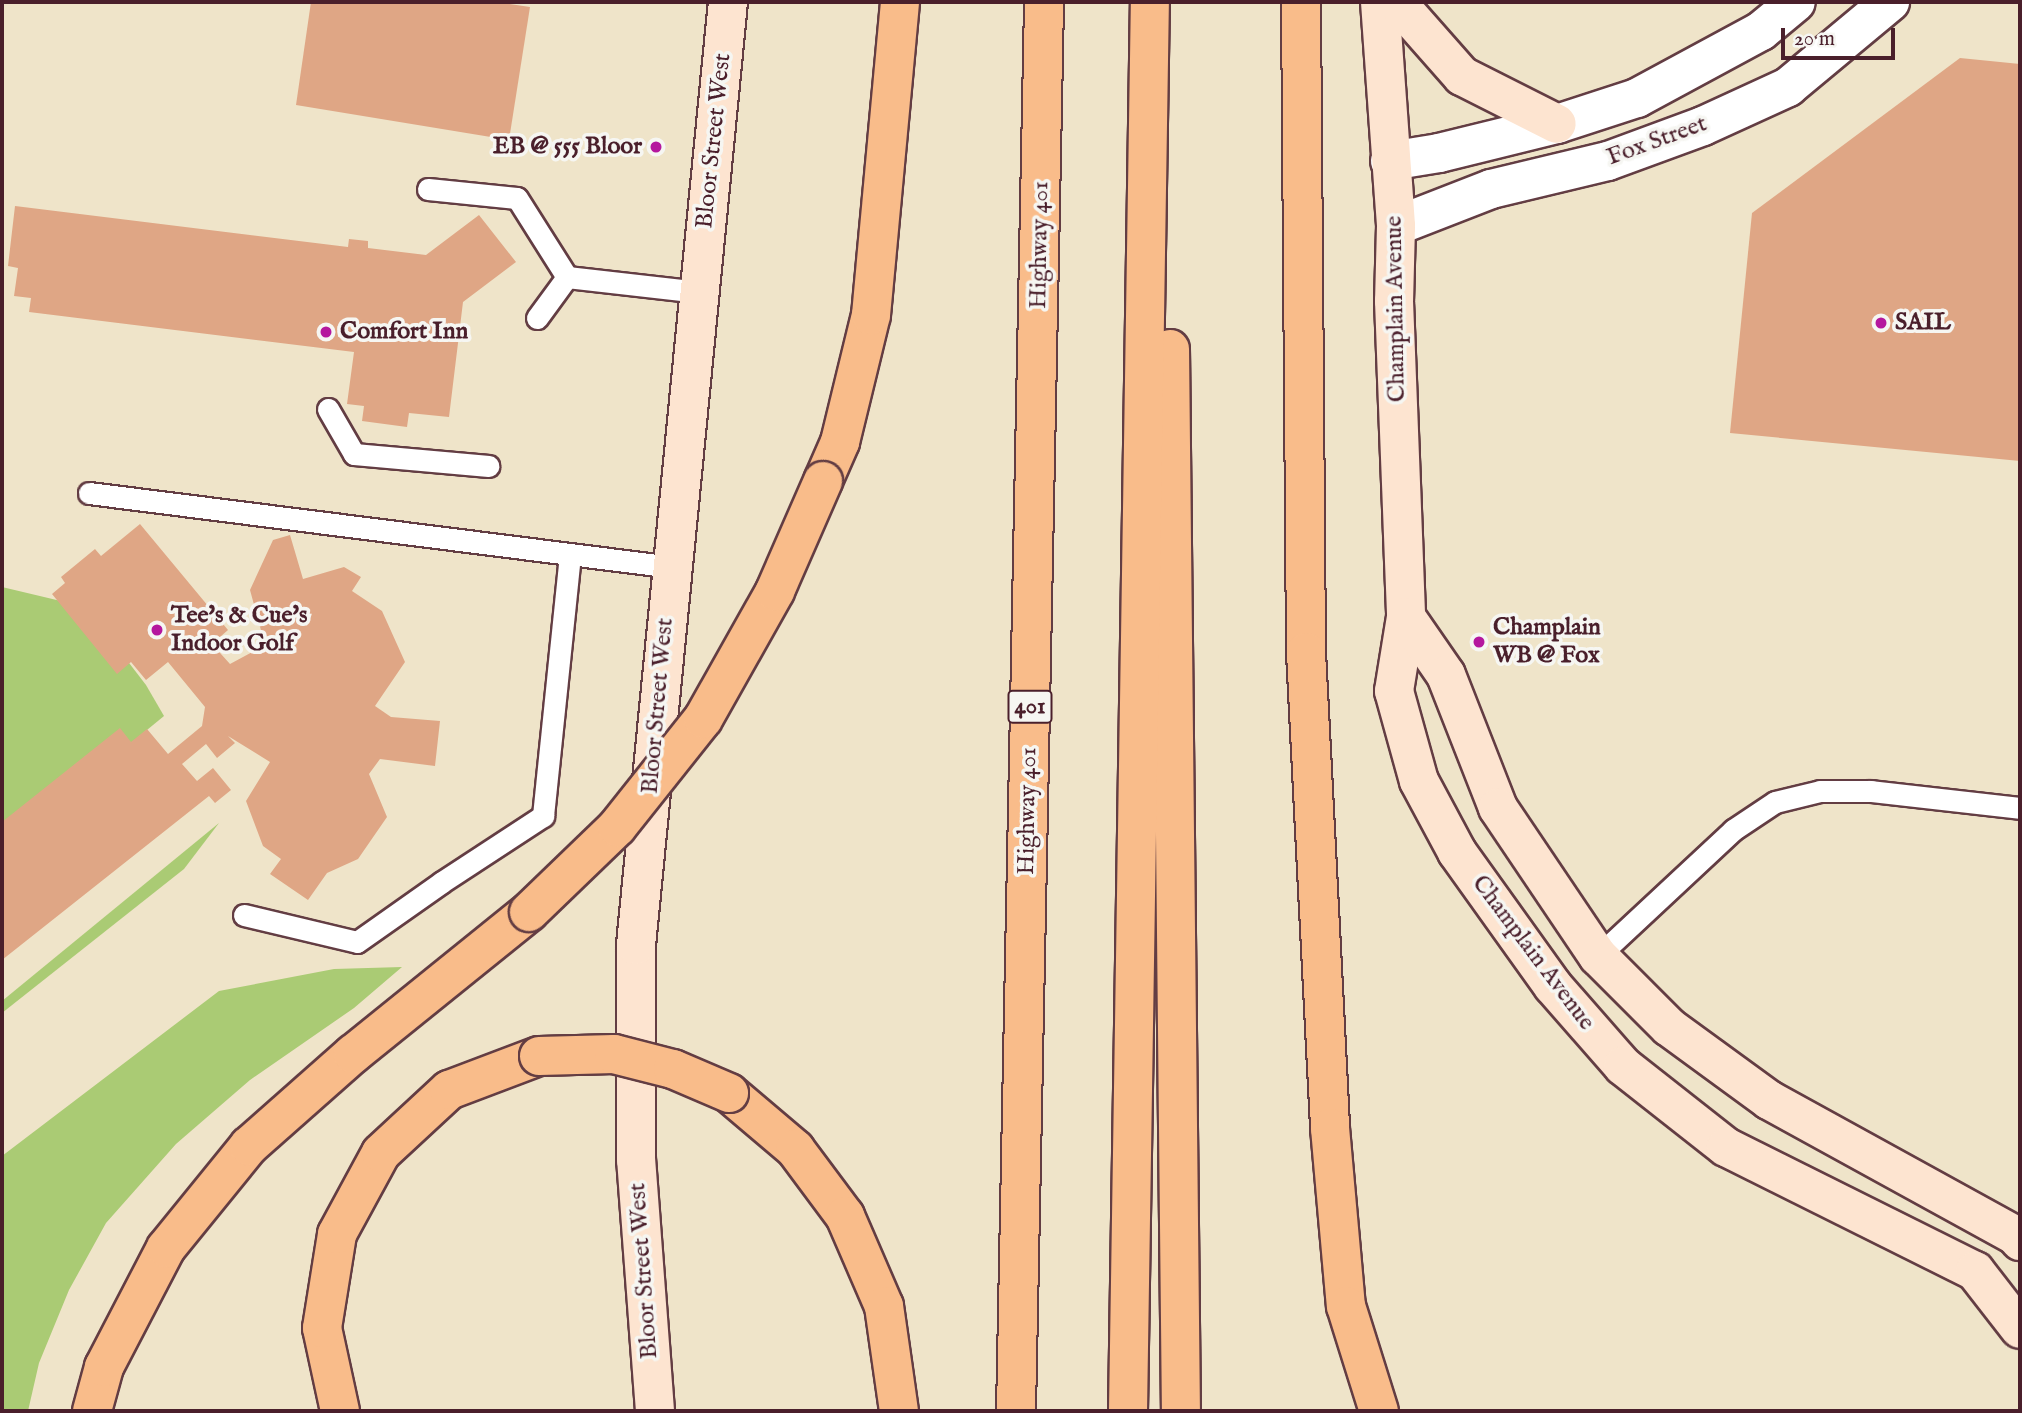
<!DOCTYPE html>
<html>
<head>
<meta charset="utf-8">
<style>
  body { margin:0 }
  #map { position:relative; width:2022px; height:1413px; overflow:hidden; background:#efe4c9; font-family:"IM FELL English",serif }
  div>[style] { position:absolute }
  .green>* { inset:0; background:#aacb74 }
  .building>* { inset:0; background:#dfa685 }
  .roads { filter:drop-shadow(2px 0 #633d43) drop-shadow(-2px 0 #633d43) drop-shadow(0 2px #633d43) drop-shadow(0 -2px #633d43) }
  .lane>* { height:21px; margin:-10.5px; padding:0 10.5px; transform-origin:10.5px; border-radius:10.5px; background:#fff }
  .street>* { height:38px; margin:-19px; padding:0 19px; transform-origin:19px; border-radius:19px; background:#fff }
  .secondary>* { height:38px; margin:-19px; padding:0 19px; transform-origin:19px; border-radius:19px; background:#fde4d0 }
  .highway>* { height:38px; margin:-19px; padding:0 19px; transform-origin:19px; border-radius:19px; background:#f9bc8a }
  .bridges { filter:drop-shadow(2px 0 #633d43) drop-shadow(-2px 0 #633d43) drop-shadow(0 2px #633d43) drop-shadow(0 -2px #633d43) }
  .highway-bridge>* { height:38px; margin:-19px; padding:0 19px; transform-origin:19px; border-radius:19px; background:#f9bc8a }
  .dots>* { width:19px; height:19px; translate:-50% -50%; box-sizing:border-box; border:4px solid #f6f6f2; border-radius:50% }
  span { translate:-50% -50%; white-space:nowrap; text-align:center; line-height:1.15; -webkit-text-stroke:7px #f6f6f2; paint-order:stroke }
  .shield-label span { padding:2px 5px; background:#f6f6f2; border:2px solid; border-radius:5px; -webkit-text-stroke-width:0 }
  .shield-label { font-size:23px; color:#4a1f2b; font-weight:700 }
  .street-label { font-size:24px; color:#4a1f2b }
  .poi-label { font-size:24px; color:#4a1f2b; font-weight:700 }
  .right { translate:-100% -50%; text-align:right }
  .left { translate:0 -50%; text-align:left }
  .frame { position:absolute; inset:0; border:4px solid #4a1f2b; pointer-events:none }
  .scale { position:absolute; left:1781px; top:28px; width:114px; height:32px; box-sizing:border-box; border:4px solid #4a1f2b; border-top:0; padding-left:9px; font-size:21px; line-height:24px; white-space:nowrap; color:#4a1f2b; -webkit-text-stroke:5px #f6f6f2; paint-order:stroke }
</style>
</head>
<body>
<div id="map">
  <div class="green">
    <div style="clip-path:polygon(2px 587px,86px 607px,146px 685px,164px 716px,2px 849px)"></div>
    <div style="clip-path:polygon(219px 823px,184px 869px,2px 1013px,2px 1001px)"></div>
    <div style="clip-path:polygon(402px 967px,354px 1008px,250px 1080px,176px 1144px,106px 1223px,69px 1290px,39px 1363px,28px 1411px,2px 1411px,2px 1156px,219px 991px,334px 969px)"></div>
  </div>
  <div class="building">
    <div style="clip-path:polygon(311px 2px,496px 2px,530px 7px,509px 140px,296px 105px)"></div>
    <div style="clip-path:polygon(1960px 58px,2020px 64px,2020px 461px,1730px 433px,1752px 213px)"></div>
    <div style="clip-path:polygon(15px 206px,348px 247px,349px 239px,368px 241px,368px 248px,426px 255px,479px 215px,516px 262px,463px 302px,449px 417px,409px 413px,407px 427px,362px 421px,364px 406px,347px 404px,354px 352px,29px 312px,31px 298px,14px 296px,18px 268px,8px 266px)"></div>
    <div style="clip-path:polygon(140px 524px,228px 630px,212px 644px,230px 664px,265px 645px,250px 590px,273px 540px,290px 535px,303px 579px,344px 567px,361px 577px,352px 591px,382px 611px,405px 662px,375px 706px,391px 717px,440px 721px,435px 766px,380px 759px,369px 774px,387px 817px,358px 859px,327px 873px,308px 900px,270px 874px,281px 859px,263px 846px,246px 801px,270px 762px,228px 736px,235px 743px,217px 758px,206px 744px,182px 764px,197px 781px,213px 768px,231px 790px,215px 803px,209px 796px,2px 960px,2px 822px,120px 728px,131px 742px,147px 729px,168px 754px,202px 726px,205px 707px,168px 662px,146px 680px,131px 662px,117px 674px,52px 594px,65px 583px,61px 577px,95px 549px,101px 556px)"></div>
  </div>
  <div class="roads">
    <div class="lane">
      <div style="left:428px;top:189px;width:89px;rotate:5.8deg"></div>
      <div style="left:517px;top:198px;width:93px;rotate:57.7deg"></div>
      <div style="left:567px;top:277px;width:133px;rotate:6.5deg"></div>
      <div style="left:537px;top:318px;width:51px;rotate:-53.8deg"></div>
      <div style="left:328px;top:409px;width:52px;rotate:60deg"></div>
      <div style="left:354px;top:454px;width:135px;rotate:5.1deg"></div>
      <div style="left:89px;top:493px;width:588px;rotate:7.23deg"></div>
      <div style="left:244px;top:915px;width:116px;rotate:13.4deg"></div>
      <div style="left:357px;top:942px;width:104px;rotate:-35.2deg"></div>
      <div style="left:442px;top:882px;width:121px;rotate:-33.2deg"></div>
      <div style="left:543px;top:816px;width:263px;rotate:-84.1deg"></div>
      <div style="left:1598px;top:956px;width:185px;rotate:-43deg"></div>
      <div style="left:1733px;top:830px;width:50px;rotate:-33.7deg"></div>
      <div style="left:1775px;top:802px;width:46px;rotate:-13.7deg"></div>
      <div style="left:1820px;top:791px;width:51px"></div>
      <div style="left:1871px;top:791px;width:150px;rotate:6.5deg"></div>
    </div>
    <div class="street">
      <div style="left:1390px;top:161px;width:50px;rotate:-9.3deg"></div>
      <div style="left:1439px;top:153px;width:122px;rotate:-13.8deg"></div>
      <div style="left:1557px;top:124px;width:84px;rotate:-18deg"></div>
      <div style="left:1637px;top:98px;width:141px;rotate:-28.4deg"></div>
      <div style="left:1761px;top:31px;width:45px;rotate:-39.6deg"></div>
      <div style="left:1396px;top:226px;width:102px;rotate:-21.3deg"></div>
      <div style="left:1491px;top:189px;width:120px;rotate:-13.5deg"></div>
      <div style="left:1608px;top:161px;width:101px;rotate:-20.2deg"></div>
      <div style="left:1703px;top:126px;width:94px;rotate:-24.6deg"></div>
      <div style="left:1788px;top:87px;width:133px;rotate:-39.8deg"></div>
    </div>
    <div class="secondary">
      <div style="left:1380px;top:2px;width:225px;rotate:85.9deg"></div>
      <div style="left:1396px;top:226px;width:75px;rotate:91.5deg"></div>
      <div style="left:1394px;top:301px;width:316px;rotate:87.8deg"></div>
      <div style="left:1406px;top:617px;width:75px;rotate:99.2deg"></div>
      <div style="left:1394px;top:691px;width:93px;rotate:74.5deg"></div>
      <div style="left:1419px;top:781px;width:81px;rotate:61.8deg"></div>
      <div style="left:1457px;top:852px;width:165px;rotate:54.4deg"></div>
      <div style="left:1553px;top:986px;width:106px;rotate:48.8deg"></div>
      <div style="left:1623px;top:1066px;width:131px;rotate:38.2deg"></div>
      <div style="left:1726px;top:1147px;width:278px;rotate:26.5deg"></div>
      <div style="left:1975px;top:1271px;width:73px;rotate:52.2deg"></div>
      <div style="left:1401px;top:2px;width:6px;rotate:81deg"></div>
      <div style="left:1402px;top:8px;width:91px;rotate:48.6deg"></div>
      <div style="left:1462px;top:76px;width:106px;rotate:26.8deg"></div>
      <div style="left:1406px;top:617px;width:70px;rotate:55.4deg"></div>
      <div style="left:1446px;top:675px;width:143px;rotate:68.6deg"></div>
      <div style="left:1498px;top:808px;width:179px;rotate:56deg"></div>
      <div style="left:1598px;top:956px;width:100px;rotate:45deg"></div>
      <div style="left:1669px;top:1027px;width:124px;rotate:36.1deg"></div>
      <div style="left:1769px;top:1100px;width:281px;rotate:28.8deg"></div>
      <div style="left:2015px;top:1235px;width:8px;rotate:50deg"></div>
      <div style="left:655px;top:1411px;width:252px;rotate:-94.3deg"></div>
      <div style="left:636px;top:1160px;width:215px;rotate:-90deg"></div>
      <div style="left:636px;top:945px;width:947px;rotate:-84.43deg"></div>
    </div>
    <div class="highway">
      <div style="left:1301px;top:2px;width:650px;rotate:89.56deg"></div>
      <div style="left:1306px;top:652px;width:477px;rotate:87.1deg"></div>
      <div style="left:1330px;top:1128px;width:179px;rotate:84.9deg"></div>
      <div style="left:1346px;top:1306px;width:110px;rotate:72.6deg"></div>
      <div style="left:1170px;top:349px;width:1062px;rotate:89.41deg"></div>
      <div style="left:823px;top:481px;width:43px;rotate:-66.4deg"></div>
      <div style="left:840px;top:442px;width:131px;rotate:-76.3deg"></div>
      <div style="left:871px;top:315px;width:314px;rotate:-84.7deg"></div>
      <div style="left:729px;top:1093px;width:87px;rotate:40.3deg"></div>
      <div style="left:795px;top:1149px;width:84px;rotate:53.3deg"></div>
      <div style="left:845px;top:1216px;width:98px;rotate:66.6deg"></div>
      <div style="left:884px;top:1306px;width:106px;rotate:81.9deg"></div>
      <div style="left:92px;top:1411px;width:46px;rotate:-74.7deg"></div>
      <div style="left:104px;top:1367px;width:134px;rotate:-62.5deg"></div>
      <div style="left:166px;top:1248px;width:132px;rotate:-50.9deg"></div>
      <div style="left:249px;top:1146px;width:139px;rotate:-41.5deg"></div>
      <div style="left:353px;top:1054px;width:226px;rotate:-38.9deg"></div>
      <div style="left:340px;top:1411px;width:85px;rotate:-102.2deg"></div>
      <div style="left:322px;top:1328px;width:95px;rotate:-80.9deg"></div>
      <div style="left:337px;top:1234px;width:92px;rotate:-61.5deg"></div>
      <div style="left:381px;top:1153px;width:93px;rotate:-42.8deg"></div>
      <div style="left:449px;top:1090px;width:96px;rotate:-20.7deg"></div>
      <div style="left:1016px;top:1411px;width:1409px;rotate:-88.86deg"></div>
      <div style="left:1128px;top:1411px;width:1409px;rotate:-89.11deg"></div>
    </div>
  </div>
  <div class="bridges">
    <div class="highway-bridge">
      <div style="left:529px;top:912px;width:122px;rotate:-44deg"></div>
      <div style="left:617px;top:827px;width:138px;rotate:-51.5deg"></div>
      <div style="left:703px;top:719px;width:147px;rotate:-60.6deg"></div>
      <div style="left:775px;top:591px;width:120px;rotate:-66.4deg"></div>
      <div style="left:539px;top:1056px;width:75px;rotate:-1.5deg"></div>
      <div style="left:614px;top:1054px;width:61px;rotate:14.3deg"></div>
      <div style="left:673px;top:1069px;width:61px;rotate:23.2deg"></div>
    </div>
  </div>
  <div class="dots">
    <div style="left:656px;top:147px;background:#b5179e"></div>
    <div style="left:1881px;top:323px;background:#b5179e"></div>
    <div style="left:326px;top:332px;background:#b5179e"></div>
    <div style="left:157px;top:630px;background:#b5179e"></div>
    <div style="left:1479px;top:642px;background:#b5179e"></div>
  </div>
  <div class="shield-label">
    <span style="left:1030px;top:707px">401</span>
  </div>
  <div class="street-label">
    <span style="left:714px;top:141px;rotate:-84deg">Bloor Street West</span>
    <span style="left:1657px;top:141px;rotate:-20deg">Fox Street</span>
    <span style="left:1040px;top:245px;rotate:-89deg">Highway 401</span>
    <span style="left:1396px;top:309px;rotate:-91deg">Champlain Avenue</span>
    <span style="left:658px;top:706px;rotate:-85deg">Bloor Street West</span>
    <span style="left:1028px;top:811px;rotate:-89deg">Highway 401</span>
    <span style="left:1533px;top:953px;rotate:53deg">Champlain Avenue</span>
    <span style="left:644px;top:1271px;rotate:-94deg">Bloor Street West</span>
  </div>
  <div class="poi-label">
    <span class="right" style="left:642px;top:147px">EB @ 555 Bloor</span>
    <span class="left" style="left:1895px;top:323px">SAIL</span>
    <span class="left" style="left:340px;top:332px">Comfort Inn</span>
    <span class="left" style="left:171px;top:630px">Tee's &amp; Cue's<br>Indoor Golf</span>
    <span class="left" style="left:1493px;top:642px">Champlain<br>WB @ Fox</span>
  </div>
  <div class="frame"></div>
  <div class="scale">20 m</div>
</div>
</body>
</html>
